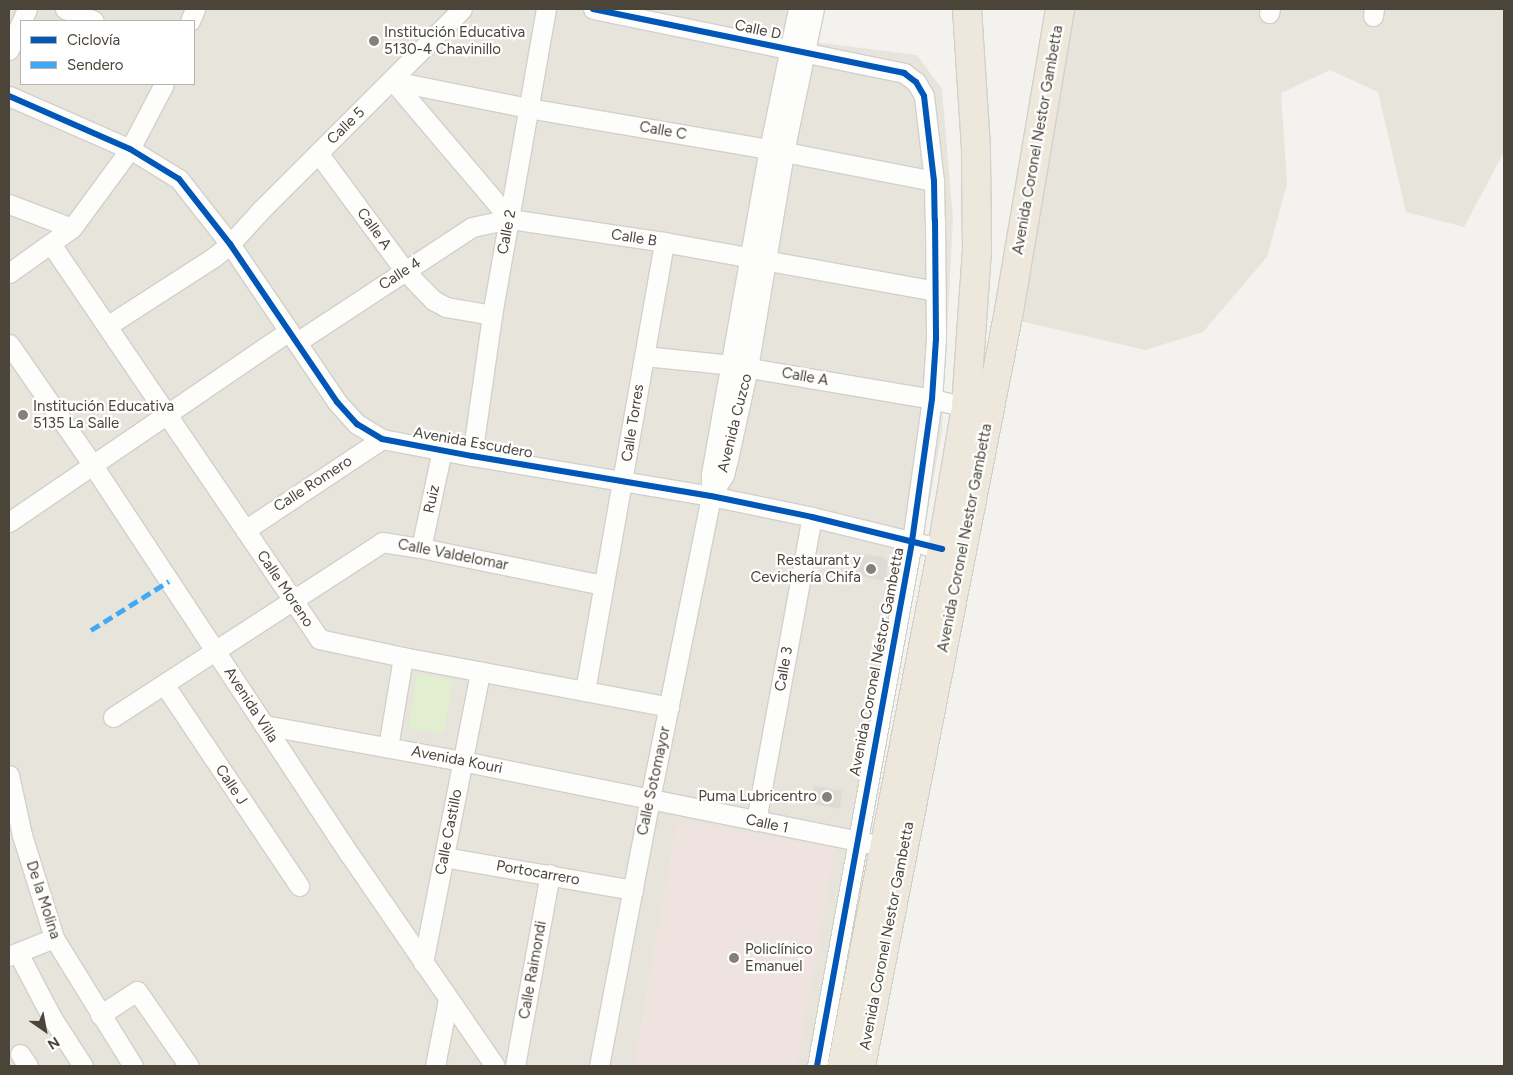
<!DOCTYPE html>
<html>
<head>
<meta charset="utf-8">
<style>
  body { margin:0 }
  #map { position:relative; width:1513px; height:1075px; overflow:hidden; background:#f4f2ee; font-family:Figtree,sans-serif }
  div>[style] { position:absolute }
  .residential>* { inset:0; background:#e7e4dc }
  .education>* { inset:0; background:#eae5da }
  .medical>* { inset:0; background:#eee3df; transform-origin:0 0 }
  .green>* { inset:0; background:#e1eecf; transform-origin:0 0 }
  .building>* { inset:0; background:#dedbd6; transform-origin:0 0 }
  .roads { filter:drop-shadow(1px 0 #d2d0cb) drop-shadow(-1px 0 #d2d0cb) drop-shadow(0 1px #d2d0cb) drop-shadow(0 -1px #d2d0cb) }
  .minor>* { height:19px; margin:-9.5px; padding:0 9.5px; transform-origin:9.5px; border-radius:9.5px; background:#fdfdfc }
  .highway>* { height:28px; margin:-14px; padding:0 14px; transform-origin:14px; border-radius:14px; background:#ede8db }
  .quiet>* { height:5px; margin-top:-2.5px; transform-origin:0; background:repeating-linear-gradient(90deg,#3fa9f5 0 10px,transparent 0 15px) }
  .cycleway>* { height:6px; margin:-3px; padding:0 3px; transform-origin:3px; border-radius:3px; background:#0057b8 }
  .dots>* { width:14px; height:14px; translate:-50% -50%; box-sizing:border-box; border:2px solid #fff; border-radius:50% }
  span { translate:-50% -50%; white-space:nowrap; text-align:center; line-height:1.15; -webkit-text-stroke:4.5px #fff; paint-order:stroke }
  .street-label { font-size:15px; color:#4b4439 }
  .poi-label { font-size:15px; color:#4b4439 }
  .left { translate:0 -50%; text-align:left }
  .right { translate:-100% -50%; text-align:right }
  .frame { position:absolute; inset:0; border:10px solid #4b4439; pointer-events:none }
  .legend { position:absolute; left:20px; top:20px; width:175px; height:65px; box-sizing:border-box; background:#fff; border:1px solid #b7b4b0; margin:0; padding:6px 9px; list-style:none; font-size:15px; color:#4b4439 }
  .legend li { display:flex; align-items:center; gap:10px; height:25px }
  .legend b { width:25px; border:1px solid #b7b4b0 }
  .north { position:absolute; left:20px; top:1005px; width:50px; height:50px; -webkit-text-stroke:4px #fff; paint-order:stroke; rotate:147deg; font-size:14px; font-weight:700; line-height:20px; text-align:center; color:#4b4439 }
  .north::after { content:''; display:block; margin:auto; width:18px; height:22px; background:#4b4439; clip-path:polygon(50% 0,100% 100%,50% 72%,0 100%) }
</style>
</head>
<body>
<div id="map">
  <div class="residential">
    <div style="clip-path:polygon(evenodd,9px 9px,822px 9px,814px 42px,917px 55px,942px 89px,953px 219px,942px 431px,867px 854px,826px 1066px,9px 1066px,9px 9px,21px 21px,194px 21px,194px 84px,21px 84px,21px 21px)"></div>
    <div style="clip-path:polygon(1061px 9px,1504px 9px,1504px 152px,1464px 227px,1406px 212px,1378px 92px,1330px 70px,1281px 93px,1287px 184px,1267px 257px,1203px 332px,1145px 350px,1020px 321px)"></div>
  </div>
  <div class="education">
    <div style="clip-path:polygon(9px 365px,68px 464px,66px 471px,9px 508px)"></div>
  </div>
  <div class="medical">
    <div style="left:677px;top:820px;width:161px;height:250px;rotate:10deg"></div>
  </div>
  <div class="green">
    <div style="left:417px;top:674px;width:36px;height:55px;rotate:9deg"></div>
  </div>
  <div class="building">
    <div style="clip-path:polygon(858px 553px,883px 557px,888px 562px,885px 581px,854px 575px)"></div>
    <div style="left:814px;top:786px;width:29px;height:18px;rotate:10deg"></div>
  </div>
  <div class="roads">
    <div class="minor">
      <div style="left:65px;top:9px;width:31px;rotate:22deg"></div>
      <div style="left:593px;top:9px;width:318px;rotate:11.6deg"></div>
      <div style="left:904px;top:73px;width:15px;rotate:37deg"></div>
      <div style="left:916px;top:82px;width:16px;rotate:60deg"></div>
      <div style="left:924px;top:96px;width:86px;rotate:83.3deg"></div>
      <div style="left:934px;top:181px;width:39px;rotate:89deg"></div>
      <div style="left:935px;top:220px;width:119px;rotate:89.5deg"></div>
      <div style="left:936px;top:339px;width:60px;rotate:93.8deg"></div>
      <div style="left:932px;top:399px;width:144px;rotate:98deg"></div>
      <div style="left:912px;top:542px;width:533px;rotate:100.28deg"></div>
      <div style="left:1269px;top:13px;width:4px;rotate:-76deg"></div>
      <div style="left:1373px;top:16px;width:7px;rotate:-82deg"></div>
      <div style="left:190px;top:21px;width:13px;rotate:-67deg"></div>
      <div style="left:9px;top:50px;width:45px;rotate:-66.3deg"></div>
      <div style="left:393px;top:81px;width:181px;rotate:49.7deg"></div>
      <div style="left:510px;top:219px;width:156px;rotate:8.5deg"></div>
      <div style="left:664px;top:242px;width:276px;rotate:10.2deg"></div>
      <div style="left:393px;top:81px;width:138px;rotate:11.3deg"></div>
      <div style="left:528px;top:108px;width:244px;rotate:9.7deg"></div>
      <div style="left:769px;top:149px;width:168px;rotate:11deg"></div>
      <div style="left:9px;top:96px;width:132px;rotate:23.7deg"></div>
      <div style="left:130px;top:149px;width:57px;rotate:31.5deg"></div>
      <div style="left:179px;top:179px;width:83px;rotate:51.9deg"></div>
      <div style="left:230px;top:244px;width:191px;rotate:55.9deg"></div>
      <div style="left:337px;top:402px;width:30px;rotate:48deg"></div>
      <div style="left:357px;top:424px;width:29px;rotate:31deg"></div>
      <div style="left:382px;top:439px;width:92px;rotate:10.7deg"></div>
      <div style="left:472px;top:456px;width:242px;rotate:9.5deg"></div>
      <div style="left:711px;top:496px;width:103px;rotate:11.7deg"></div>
      <div style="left:812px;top:517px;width:134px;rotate:13.8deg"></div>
      <div style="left:318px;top:153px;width:147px;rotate:53.6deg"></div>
      <div style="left:405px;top:271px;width:40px;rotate:46deg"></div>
      <div style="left:433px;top:300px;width:15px;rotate:28deg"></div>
      <div style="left:446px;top:307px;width:47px;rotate:9.9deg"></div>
      <div style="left:9px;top:204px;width:67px;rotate:20.9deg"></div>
      <div style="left:51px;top:244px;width:477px;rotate:55.8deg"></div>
      <div style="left:319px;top:639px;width:86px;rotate:12.1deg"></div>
      <div style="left:403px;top:657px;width:271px;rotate:10.6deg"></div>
      <div style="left:9px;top:273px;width:77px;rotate:-35.5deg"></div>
      <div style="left:72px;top:228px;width:98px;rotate:-53.7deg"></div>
      <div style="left:130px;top:149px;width:73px;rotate:-62.4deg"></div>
      <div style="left:107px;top:326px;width:127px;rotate:-32.8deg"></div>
      <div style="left:214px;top:257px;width:21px;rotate:-39deg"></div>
      <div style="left:230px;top:244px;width:46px;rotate:-47.6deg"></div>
      <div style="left:261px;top:210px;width:284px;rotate:-45deg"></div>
      <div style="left:297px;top:342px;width:209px;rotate:-33.3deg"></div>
      <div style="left:472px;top:227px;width:39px;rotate:-12deg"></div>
      <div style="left:9px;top:344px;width:146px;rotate:55.3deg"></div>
      <div style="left:92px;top:464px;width:468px;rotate:56.6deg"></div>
      <div style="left:350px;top:855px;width:256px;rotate:55.5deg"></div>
      <div style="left:644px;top:356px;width:88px;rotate:5.8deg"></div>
      <div style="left:732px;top:365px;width:203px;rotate:9.6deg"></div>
      <div style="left:932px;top:399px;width:35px;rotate:13deg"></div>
      <div style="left:472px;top:456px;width:142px;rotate:-81.9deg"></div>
      <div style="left:492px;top:315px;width:311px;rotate:-80deg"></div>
      <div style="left:717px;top:486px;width:13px;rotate:-58deg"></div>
      <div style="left:724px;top:475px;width:16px;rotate:-76deg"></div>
      <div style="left:728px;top:459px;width:93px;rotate:-77.6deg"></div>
      <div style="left:748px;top:368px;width:219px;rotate:-80.5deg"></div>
      <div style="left:784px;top:152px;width:146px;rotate:-78.2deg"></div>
      <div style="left:9px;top:522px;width:339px;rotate:-34.3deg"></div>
      <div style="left:245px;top:530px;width:164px;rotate:-33.6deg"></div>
      <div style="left:421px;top:548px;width:100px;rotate:-77.9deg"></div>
      <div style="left:164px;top:684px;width:243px;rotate:56.2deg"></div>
      <div style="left:585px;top:691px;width:456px;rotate:-80deg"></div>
      <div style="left:113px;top:717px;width:321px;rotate:-33deg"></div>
      <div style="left:382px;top:542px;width:39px;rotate:9deg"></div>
      <div style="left:421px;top:548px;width:186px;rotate:11.5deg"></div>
      <div style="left:264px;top:725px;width:201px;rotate:10.3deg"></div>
      <div style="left:462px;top:761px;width:430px;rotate:11.4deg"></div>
      <div style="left:388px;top:747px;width:91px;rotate:-80.5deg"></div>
      <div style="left:9px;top:775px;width:61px;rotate:77.8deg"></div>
      <div style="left:22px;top:835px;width:108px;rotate:72.7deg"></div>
      <div style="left:54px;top:938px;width:150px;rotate:58.3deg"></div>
      <div style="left:756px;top:821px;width:309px;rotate:-79.6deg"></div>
      <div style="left:444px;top:857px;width:192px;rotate:9.9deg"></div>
      <div style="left:18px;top:953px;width:73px;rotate:62.4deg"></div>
      <div style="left:52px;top:1018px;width:57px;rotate:57.1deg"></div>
      <div style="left:9px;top:956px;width:48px;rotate:-21.8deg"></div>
      <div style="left:423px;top:963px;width:297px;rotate:-78.9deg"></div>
      <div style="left:100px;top:1015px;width:44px;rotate:-33deg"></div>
      <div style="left:137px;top:991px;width:91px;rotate:55.3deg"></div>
      <div style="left:20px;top:1054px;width:14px;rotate:56deg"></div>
      <div style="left:435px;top:1066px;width:68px;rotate:-79deg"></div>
      <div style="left:515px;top:1066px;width:195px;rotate:-79.7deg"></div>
      <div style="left:599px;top:1066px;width:272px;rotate:-79.2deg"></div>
      <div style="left:650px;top:799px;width:309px;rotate:-78.6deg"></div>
      <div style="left:711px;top:496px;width:22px;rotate:-90deg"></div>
      <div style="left:711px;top:474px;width:330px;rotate:-79.9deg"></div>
      <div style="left:769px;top:149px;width:143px;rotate:-78.3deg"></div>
    </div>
    <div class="highway">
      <div style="left:842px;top:1066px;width:527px;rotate:-79.05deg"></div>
      <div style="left:942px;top:549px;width:144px;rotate:-80.4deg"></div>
      <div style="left:966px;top:407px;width:156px;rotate:-86deg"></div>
      <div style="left:977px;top:251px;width:103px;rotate:-90.6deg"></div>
      <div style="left:976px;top:148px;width:139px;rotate:-93.7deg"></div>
      <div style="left:861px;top:1066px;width:769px;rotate:-78.91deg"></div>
      <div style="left:1009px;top:311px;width:306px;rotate:-80.4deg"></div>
    </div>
  </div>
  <div class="quiet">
    <div style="left:91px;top:630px;width:92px;rotate:-32.1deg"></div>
  </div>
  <div class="cycleway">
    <div style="left:593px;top:9px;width:318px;rotate:11.6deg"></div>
    <div style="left:904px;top:73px;width:15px;rotate:37deg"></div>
    <div style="left:916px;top:82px;width:16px;rotate:60deg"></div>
    <div style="left:924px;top:96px;width:86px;rotate:83.3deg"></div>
    <div style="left:934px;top:181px;width:39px;rotate:89deg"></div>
    <div style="left:935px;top:220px;width:119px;rotate:89.5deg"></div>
    <div style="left:936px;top:339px;width:60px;rotate:93.8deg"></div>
    <div style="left:932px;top:399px;width:144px;rotate:98deg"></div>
    <div style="left:912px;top:542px;width:533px;rotate:100.28deg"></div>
    <div style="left:9px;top:96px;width:132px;rotate:23.7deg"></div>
    <div style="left:130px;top:149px;width:57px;rotate:31.5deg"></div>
    <div style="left:179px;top:179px;width:83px;rotate:51.9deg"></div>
    <div style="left:230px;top:244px;width:191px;rotate:55.9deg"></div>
    <div style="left:337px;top:402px;width:30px;rotate:48deg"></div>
    <div style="left:357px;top:424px;width:29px;rotate:31deg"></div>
    <div style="left:382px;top:439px;width:92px;rotate:10.7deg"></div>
    <div style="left:472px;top:456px;width:242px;rotate:9.5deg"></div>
    <div style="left:711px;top:496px;width:103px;rotate:11.7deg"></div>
    <div style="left:812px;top:517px;width:134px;rotate:13.8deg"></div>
  </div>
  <div class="dots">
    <div style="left:374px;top:41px;background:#868178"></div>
    <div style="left:23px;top:415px;background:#868178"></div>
    <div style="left:871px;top:569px;background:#868178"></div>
    <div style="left:827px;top:797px;background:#868178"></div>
    <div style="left:734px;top:958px;background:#868178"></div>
  </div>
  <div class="street-label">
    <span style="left:758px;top:30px;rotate:12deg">Calle D</span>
    <span style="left:346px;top:126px;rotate:-44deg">Calle 5</span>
    <span style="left:663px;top:131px;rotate:10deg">Calle C</span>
    <span style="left:1038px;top:140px;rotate:-80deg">Avenida Coronel Nestor Gambetta</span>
    <span style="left:374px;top:229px;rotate:54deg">Calle A</span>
    <span style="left:507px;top:232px;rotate:-79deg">Calle 2</span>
    <span style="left:634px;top:238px;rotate:9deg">Calle B</span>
    <span style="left:400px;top:274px;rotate:-33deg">Calle 4</span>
    <span style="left:805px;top:377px;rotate:10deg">Calle A</span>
    <span style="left:633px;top:423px;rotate:-81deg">Calle Torres</span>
    <span style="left:735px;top:423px;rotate:-76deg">Avenida Cuzco</span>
    <span style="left:473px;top:443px;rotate:10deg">Avenida Escudero</span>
    <span style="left:313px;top:484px;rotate:-33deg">Calle Romero</span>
    <span style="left:432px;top:499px;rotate:-78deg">Ruiz</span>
    <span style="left:965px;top:538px;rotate:-79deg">Avenida Coronel Nestor Gambetta</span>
    <span style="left:453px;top:555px;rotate:11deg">Calle Valdelomar</span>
    <span style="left:285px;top:589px;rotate:56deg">Calle Moreno</span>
    <span style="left:877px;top:662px;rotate:-79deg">Avenida Coronel Néstor Gambetta</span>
    <span style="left:784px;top:669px;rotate:-80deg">Calle 3</span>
    <span style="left:251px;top:705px;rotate:57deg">Avenida Villa</span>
    <span style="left:457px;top:760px;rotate:11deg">Avenida Kouri</span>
    <span style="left:654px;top:781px;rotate:-78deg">Calle Sotomayor</span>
    <span style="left:231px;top:785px;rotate:56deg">Calle J</span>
    <span style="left:767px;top:824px;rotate:12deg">Calle 1</span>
    <span style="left:449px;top:832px;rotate:-79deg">Calle Castillo</span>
    <span style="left:538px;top:873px;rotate:10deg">Portocarrero</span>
    <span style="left:43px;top:900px;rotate:72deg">De la Molina</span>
    <span style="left:887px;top:936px;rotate:-79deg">Avenida Coronel Nestor Gambetta</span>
    <span style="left:533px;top:970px;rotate:-80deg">Calle Raimondi</span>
  </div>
  <div class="poi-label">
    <span class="left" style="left:384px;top:41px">Institución Educativa<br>5130-4 Chavinillo</span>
    <span class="left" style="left:33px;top:415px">Institución Educativa<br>5135 La Salle</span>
    <span class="right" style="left:861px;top:569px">Restaurant y<br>Cevichería Chifa</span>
    <span class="right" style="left:817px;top:797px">Puma Lubricentro</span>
    <span class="left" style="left:745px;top:958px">Policlínico<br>Emanuel</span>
  </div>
  <div class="frame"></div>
  <ul class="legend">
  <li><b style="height:6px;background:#0057b8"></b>Ciclovía</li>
  <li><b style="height:6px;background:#3fa9f5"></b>Sendero</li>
  </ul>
  <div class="north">N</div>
</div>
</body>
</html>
